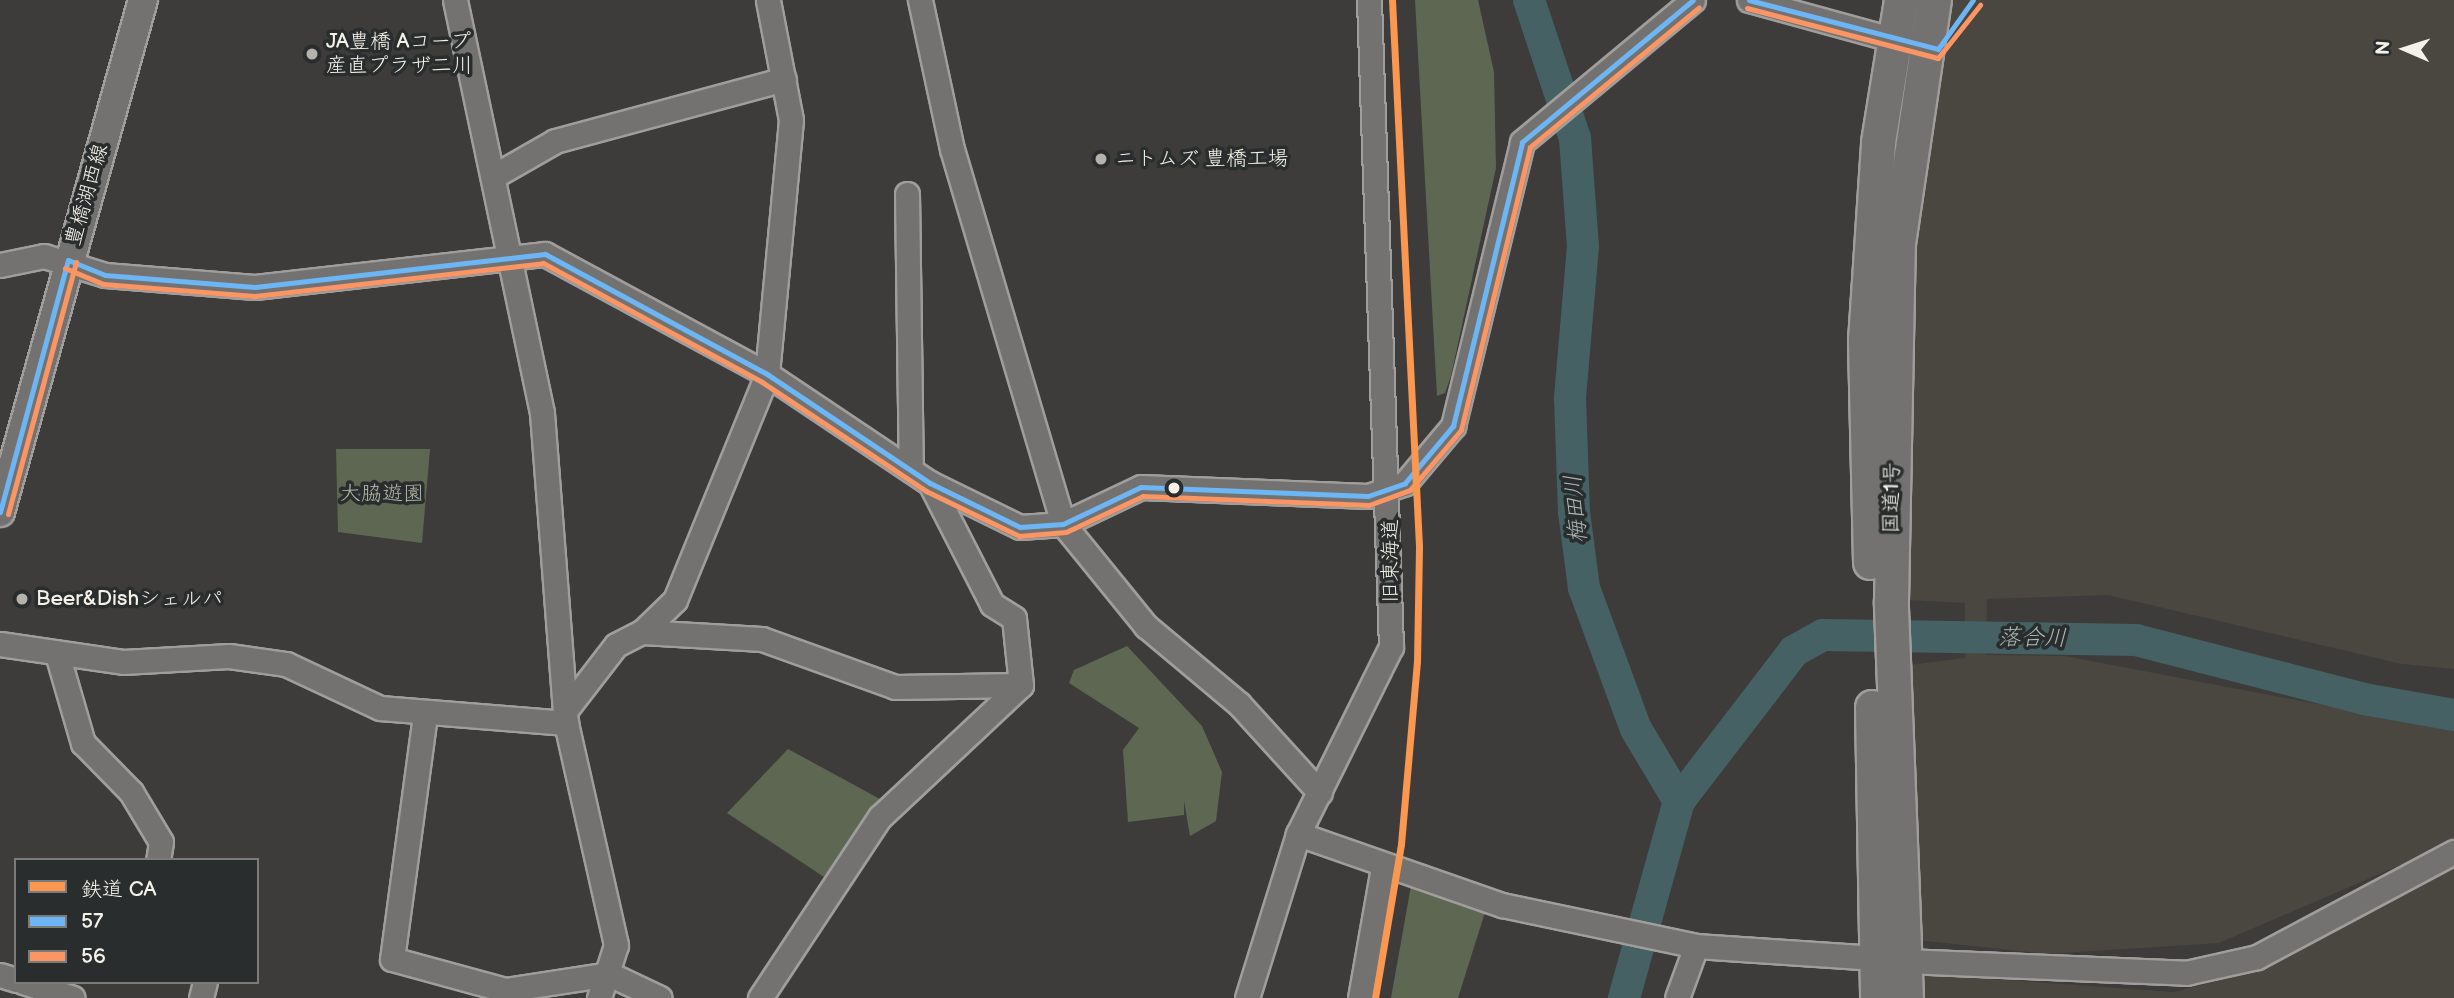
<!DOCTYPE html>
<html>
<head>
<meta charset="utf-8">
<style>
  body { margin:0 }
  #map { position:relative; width:2454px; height:998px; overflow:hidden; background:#3d3c3a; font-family:"Balsamiq Sans","Klee One",sans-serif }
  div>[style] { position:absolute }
  .built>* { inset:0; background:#4a4640 }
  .green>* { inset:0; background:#5e6752 }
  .river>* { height:32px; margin:-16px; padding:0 16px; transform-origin:16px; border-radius:16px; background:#456163 }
  .roads { filter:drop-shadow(2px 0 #9f9e9c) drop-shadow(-2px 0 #9f9e9c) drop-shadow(0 2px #9f9e9c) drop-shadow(0 -2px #9f9e9c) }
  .minor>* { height:23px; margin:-11.5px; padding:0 11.5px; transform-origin:11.5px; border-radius:11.5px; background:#737270 }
  .major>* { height:28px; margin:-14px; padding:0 14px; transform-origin:14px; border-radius:14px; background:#737270 }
  .highway>* { height:33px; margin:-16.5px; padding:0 16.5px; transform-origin:16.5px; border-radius:16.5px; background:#737270 }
  .bus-1>* { height:5px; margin:-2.5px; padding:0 2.5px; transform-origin:2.5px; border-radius:2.5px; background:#6db6f5 }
  .bus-2>* { height:5px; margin:-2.5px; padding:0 2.5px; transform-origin:2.5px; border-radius:2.5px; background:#fb9564 }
  .rail-1>* { height:7px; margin:-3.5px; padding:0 3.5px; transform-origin:3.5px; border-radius:3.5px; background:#fa9750 }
  .dots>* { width:19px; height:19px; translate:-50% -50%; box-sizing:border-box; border:4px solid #2a2d2e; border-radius:50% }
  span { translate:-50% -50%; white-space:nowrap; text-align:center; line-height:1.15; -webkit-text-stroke:7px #2a2d2e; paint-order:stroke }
  .poi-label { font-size:21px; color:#f4f1e8 }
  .left { translate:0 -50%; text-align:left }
  .street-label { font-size:21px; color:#f4f1e8 }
  .park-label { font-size:21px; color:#b3b6a6 }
  .water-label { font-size:23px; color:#aeb9b4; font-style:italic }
  .legend { position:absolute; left:14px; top:858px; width:245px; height:126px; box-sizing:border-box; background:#2a2d2e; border:2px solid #7b7b78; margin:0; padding:9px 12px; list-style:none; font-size:21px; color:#f4f1e8 }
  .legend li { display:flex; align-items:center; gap:14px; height:35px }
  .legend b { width:35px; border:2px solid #7b7b78 }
  .north { position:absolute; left:2370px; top:14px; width:70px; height:70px; -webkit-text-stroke:5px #2a2d2e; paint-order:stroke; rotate:273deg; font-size:19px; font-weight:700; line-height:28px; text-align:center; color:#f4f1e8 }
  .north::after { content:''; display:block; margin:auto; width:24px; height:32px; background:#f4f1e8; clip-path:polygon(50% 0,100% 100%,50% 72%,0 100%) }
</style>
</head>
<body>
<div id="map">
  <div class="built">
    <div style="clip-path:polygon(1952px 0,2454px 0,2454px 669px,2402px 664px,2108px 595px,1987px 599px,1986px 655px,2065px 656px,2454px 730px,2454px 842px,2219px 943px,2047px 954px,1916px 940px,1910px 665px,1965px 658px,1965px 603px,1908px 600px,1908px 303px,1918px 177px)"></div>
    <div style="clip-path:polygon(2454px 867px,2454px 998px,1924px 998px,1923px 974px,2174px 992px,2249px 973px)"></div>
  </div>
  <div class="green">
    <div style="clip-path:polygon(1415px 0,1478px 0,1494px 72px,1496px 168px,1451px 376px,1445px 393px,1437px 396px)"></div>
    <div style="clip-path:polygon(336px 449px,430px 449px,422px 543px,338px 532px)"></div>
    <div style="clip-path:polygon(1127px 646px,1202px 726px,1222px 772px,1216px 821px,1190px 836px,1184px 801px,1184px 815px,1128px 822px,1123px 750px,1139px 728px,1069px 683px,1074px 670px)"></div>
    <div style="clip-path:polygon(788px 749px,880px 799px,824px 877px,727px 813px)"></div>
    <div style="clip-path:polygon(1412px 880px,1487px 906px,1458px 998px,1391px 998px)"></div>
  </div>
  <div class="river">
    <div style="left:1529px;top:0;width:145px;rotate:71.6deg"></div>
    <div style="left:1575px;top:138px;width:108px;rotate:85.8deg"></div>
    <div style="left:1583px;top:246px;width:153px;rotate:94.9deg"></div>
    <div style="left:1570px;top:398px;width:114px;rotate:88deg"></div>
    <div style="left:1574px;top:512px;width:77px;rotate:82.5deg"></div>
    <div style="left:1584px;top:588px;width:150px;rotate:69.8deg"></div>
    <div style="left:1636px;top:729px;width:84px;rotate:59.2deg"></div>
    <div style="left:1679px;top:801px;width:205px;rotate:105.6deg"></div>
    <div style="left:1679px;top:801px;width:189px;rotate:-52.5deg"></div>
    <div style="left:1794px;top:651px;width:33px;rotate:-29deg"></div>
    <div style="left:1823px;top:635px;width:313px;rotate:0.9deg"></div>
    <div style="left:2136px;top:640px;width:236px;rotate:14.5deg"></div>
    <div style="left:2364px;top:699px;width:91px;rotate:10.1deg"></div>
  </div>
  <div class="roads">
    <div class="minor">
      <div style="left:455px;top:0;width:422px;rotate:78.1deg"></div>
      <div style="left:542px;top:413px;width:311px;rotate:85.6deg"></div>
      <div style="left:566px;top:723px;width:228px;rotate:77.3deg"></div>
      <div style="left:616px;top:945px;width:56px;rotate:107.8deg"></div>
      <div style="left:920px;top:0;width:152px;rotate:77.9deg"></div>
      <div style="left:952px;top:149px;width:391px;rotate:73.5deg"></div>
      <div style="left:1063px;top:524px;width:132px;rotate:50.9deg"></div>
      <div style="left:1146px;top:626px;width:121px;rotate:40deg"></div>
      <div style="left:1239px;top:704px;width:120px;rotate:47.7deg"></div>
      <div style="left:1749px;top:0;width:163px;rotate:15.3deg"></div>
      <div style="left:494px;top:176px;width:70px;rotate:-29.8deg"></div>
      <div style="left:555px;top:141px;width:237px;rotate:-15.1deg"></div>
      <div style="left:907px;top:194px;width:276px;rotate:89.2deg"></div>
      <div style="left:0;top:265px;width:45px;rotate:-11.6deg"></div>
      <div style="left:44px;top:256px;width:64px;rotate:17.3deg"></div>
      <div style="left:105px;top:275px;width:150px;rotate:4.6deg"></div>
      <div style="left:255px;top:287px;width:292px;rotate:-6.5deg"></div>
      <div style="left:545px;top:254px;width:252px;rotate:28.4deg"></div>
      <div style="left:767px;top:374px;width:196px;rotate:33.8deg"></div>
      <div style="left:930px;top:483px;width:100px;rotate:26.1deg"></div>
      <div style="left:1020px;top:527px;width:43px;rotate:-4deg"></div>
      <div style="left:1063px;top:524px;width:86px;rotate:-25.4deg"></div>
      <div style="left:1141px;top:487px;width:227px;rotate:2.3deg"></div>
      <div style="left:1368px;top:496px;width:39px;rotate:-19deg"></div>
      <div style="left:1405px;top:483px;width:75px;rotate:-49.9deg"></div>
      <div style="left:1453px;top:426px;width:292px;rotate:-76.3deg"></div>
      <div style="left:1522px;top:142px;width:222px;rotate:-39.7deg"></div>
      <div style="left:642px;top:632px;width:120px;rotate:3.3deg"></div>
      <div style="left:762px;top:639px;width:141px;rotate:19.8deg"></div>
      <div style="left:895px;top:687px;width:126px;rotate:-0.9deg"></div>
      <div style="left:0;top:644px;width:124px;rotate:8.3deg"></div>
      <div style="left:123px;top:662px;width:106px;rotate:-3.2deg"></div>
      <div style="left:229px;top:656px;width:58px;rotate:8deg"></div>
      <div style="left:286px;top:664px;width:104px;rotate:25.1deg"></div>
      <div style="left:380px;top:708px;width:187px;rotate:4.6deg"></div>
      <div style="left:58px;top:657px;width:90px;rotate:73.8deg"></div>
      <div style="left:83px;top:743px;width:69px;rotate:45.6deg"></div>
      <div style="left:131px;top:792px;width:58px;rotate:59deg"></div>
      <div style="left:161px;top:842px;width:18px;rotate:99deg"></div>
      <div style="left:565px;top:711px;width:83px;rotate:-52.3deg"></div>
      <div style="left:616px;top:645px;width:29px;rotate:-27deg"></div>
      <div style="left:642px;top:632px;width:46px;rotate:-44.1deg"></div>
      <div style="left:675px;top:600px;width:244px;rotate:-67.8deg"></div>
      <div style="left:767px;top:374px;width:255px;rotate:-84.6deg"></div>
      <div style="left:791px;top:120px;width:122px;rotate:-100.9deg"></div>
      <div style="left:425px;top:715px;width:246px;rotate:97.7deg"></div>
      <div style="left:392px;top:959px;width:117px;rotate:15.3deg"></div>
      <div style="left:505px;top:990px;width:105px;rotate:-8.7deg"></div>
      <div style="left:609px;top:974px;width:56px;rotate:25.2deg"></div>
      <div style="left:1298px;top:834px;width:216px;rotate:19.2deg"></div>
      <div style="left:1502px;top:905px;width:198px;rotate:11.9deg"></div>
      <div style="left:1905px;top:961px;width:281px;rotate:2.4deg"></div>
      <div style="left:2186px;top:973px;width:73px;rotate:-12.7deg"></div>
      <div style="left:2257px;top:957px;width:223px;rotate:-28.1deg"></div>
      <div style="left:0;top:975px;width:17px;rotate:17deg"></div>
      <div style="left:23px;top:982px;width:52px;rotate:17.7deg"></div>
      <div style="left:201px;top:998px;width:16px;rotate:-76deg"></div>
      <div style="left:760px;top:998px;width:217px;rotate:-56.5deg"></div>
      <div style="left:880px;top:817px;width:193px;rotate:-43.1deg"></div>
      <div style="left:1021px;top:685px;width:67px;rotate:-96deg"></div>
      <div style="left:1014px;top:618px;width:26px;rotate:-148deg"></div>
      <div style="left:992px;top:604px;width:136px;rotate:-117.1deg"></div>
      <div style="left:1247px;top:998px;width:172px;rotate:-72.7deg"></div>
      <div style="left:1298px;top:834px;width:209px;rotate:-63.6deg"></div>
      <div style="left:1391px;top:647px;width:647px;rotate:-91.95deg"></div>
      <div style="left:1360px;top:998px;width:133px;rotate:-80deg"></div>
      <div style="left:1677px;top:998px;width:55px;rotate:-69.9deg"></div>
      <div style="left:1696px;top:946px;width:180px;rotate:3.8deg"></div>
    </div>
    <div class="major">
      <div style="left:0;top:512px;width:532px;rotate:-74.4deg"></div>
    </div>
    <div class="highway">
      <div style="left:1870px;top:562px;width:222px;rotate:-91.3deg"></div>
      <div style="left:1865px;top:340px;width:198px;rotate:-86.2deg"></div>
      <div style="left:1878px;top:142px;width:144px;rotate:-80.8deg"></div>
      <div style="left:1872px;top:707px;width:291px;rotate:89deg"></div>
      <div style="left:1906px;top:998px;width:397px;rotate:-92.2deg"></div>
      <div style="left:1891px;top:601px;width:358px;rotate:-88.9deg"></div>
      <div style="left:1898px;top:243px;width:246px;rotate:-81.6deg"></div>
    </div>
  </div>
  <div class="bus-1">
    <div style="left:1749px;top:0;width:195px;rotate:14.5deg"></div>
    <div style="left:1938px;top:49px;width:60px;rotate:-54.5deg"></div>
    <div style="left:68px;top:260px;width:40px;rotate:22deg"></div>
    <div style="left:105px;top:275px;width:150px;rotate:4.6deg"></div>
    <div style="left:255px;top:287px;width:292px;rotate:-6.5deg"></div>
    <div style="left:545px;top:254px;width:252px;rotate:28.4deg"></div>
    <div style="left:767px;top:374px;width:196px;rotate:33.8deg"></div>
    <div style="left:930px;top:483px;width:100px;rotate:26.1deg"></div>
    <div style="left:1020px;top:527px;width:43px;rotate:-4deg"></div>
    <div style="left:1063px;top:524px;width:86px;rotate:-25.4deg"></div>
    <div style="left:1141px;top:487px;width:227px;rotate:2.3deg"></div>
    <div style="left:1368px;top:496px;width:39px;rotate:-19deg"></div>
    <div style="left:1405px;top:483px;width:75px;rotate:-49.9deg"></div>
    <div style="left:1453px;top:426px;width:292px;rotate:-76.3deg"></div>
    <div style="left:1522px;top:142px;width:222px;rotate:-39.7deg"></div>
    <div style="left:0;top:512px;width:261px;rotate:-74.9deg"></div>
  </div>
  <div class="bus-2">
    <div style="left:1747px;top:8px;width:197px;rotate:14.7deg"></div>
    <div style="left:1938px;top:58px;width:68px;rotate:-51.6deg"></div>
    <div style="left:65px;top:268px;width:41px;rotate:22.8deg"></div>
    <div style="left:103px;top:284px;width:152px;rotate:4.5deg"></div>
    <div style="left:255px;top:296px;width:290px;rotate:-6.5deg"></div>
    <div style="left:543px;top:263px;width:249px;rotate:28.5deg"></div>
    <div style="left:762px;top:382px;width:197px;rotate:33.6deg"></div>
    <div style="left:926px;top:491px;width:103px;rotate:25.8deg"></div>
    <div style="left:1019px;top:536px;width:47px;rotate:-4.9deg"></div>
    <div style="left:1066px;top:532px;width:85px;rotate:-25.1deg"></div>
    <div style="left:1143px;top:496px;width:226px;rotate:2.3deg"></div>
    <div style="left:1369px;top:505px;width:44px;rotate:-20.1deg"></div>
    <div style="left:1410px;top:490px;width:79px;rotate:-49.6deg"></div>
    <div style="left:1461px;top:430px;width:291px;rotate:-76.3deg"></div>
    <div style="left:1530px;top:147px;width:219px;rotate:-39.6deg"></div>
    <div style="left:8px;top:514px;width:261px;rotate:-74.9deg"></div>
  </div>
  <div class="rail-1">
    <div style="left:1375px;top:998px;width:156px;rotate:-80.4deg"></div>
    <div style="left:1401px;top:844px;width:183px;rotate:-85deg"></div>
    <div style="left:1417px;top:662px;width:116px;rotate:-89deg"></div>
    <div style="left:1419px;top:546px;width:547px;rotate:-92.83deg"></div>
  </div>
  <div class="dots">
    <div style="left:312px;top:54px;background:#b4b2ab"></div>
    <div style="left:1101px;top:159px;background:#b4b2ab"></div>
    <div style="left:1174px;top:488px;background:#f4f1e8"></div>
    <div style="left:22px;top:599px;background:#b4b2ab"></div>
  </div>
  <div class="poi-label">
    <span class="left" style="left:326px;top:54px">JA豊橋 Aコープ<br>産直プラザ二川</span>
    <span class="left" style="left:1115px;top:159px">ニトムズ 豊橋工場</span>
    <span class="left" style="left:36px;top:599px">Beer&amp;Dishシェルパ</span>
  </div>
  <div class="street-label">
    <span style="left:87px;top:195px;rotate:-74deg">豊橋湖西線</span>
    <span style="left:1892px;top:498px;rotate:-89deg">国道1号</span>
    <span style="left:1391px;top:561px;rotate:-90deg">旧東海道</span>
  </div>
  <div class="park-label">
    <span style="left:382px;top:494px">大脇遊園</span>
  </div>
  <div class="water-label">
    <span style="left:1576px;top:509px;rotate:-95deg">梅田川</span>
    <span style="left:2032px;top:638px;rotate:1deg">落合川</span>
  </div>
  <ul class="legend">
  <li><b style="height:9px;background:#fa9750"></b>鉄道 CA</li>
  <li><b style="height:9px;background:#6db6f5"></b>57</li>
  <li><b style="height:9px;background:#fb9564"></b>56</li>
  </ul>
  <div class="north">N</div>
</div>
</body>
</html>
